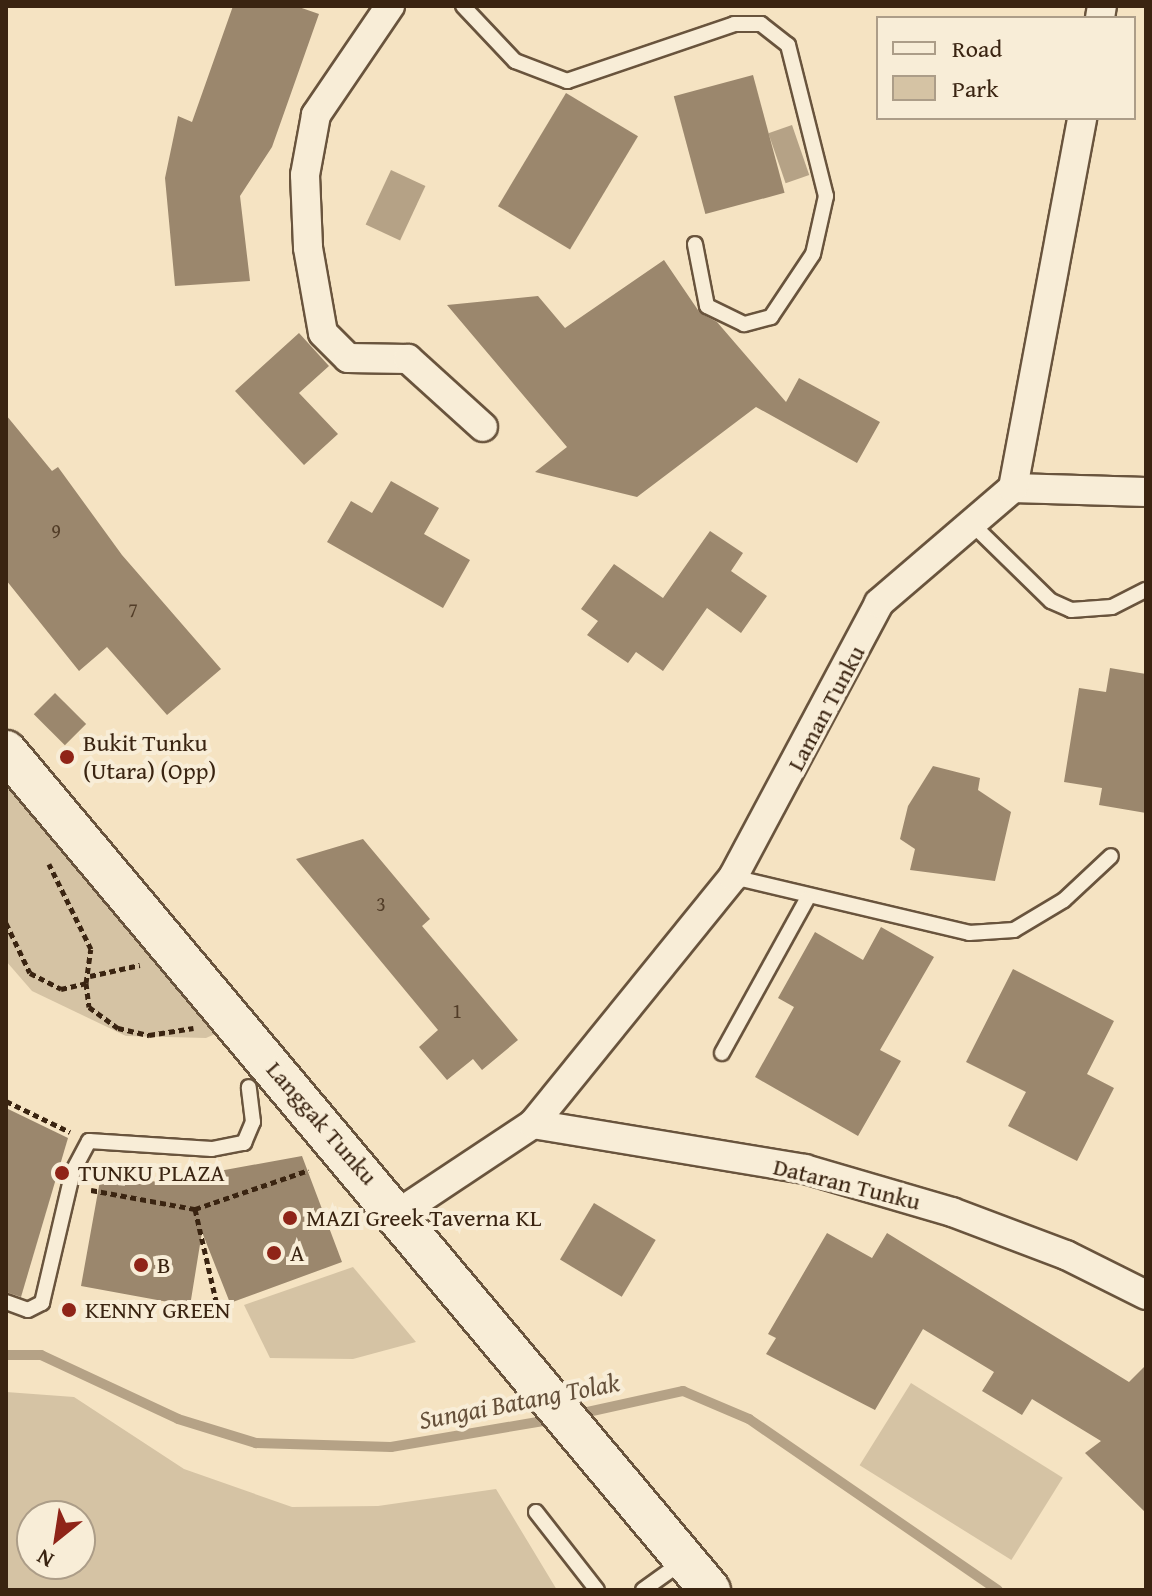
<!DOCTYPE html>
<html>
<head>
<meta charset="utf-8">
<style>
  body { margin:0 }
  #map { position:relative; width:1152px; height:1596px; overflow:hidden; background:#f5e3c2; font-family:"Gentium Book Plus",serif }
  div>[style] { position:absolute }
  .green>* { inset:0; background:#d5c3a4; transform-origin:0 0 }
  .water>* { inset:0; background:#b5a286; transform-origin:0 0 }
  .stream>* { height:10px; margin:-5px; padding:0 5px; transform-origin:5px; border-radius:5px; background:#b5a286 }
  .building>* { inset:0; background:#9b876d; transform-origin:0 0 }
  .path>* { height:5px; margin-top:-2.5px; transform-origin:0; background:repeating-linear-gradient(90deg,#3a2411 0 6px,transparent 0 10px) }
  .roads { filter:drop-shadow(2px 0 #69543d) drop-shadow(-2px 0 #69543d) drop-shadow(0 2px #69543d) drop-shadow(0 -2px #69543d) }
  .lane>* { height:14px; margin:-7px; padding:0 7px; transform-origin:7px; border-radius:7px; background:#f8edd7 }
  .street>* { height:28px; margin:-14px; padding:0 14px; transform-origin:14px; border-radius:14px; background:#f8edd7 }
  .secondary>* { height:40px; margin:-20px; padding:0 20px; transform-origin:20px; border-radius:20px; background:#f8edd7 }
  .dots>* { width:22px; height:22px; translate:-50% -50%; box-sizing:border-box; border:4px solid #f8edd7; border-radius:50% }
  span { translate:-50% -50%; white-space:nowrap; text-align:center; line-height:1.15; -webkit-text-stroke:8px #f8edd7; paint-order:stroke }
  .number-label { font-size:20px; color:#523d28 }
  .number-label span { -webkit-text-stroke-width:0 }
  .street-label { font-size:24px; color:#3a2411 }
  .poi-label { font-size:24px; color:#3a2411 }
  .left { translate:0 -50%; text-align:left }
  .water-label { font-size:26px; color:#65503a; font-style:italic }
  .frame { position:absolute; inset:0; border:8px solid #3a2411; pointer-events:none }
  .legend { position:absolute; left:876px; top:16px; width:260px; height:104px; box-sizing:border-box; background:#f8edd7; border:2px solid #ac9d88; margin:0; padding:10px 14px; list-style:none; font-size:24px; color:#3a2411 }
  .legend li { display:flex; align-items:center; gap:16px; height:40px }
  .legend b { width:40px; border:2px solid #ac9d88 }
  .north { position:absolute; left:16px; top:1500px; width:80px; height:80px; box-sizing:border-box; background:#f8edd7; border:2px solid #ac9d88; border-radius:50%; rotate:210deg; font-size:22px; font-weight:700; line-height:32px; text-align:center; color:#3a2411 }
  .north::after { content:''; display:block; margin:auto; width:28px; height:36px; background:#8f2418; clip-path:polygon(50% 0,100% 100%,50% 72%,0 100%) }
</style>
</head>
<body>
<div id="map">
  <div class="green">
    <div style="clip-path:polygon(6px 775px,231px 1027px,206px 1038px,126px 1036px,32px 991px,6px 961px)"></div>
    <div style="clip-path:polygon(353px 1267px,416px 1342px,353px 1359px,270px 1358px,244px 1305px)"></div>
    <div style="left:911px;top:1383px;width:179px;height:97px;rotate:32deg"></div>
    <div style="clip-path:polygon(evenodd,6px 1392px,74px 1397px,184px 1469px,292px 1507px,378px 1506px,496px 1489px,557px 1590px,6px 1590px,6px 1392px,32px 1516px,80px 1516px,80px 1564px,32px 1564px,32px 1516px)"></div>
  </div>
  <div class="water">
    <div style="left:792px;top:125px;width:53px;height:25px;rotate:71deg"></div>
    <div style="left:391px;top:170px;width:38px;height:60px;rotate:25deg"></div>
  </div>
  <div class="stream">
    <div style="left:6px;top:1355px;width:35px"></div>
    <div style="left:41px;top:1355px;width:151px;rotate:25deg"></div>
    <div style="left:178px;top:1419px;width:82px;rotate:17.1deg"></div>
    <div style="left:256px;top:1443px;width:135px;rotate:1.7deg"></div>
    <div style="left:391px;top:1447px;width:165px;rotate:-9.7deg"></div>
    <div style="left:574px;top:1415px;width:112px;rotate:-12.4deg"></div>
    <div style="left:683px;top:1391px;width:72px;rotate:23deg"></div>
    <div style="left:749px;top:1419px;width:302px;rotate:34.5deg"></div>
  </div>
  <div class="building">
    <div style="clip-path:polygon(233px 6px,296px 6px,319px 14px,272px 147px,240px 196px,250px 281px,175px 286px,165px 178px,178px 116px,192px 122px)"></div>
    <div style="left:753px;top:75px;width:122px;height:82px;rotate:75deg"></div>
    <div style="left:566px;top:93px;width:84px;height:132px;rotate:31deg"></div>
    <div style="clip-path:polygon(664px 260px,700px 313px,717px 322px,786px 402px,799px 378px,880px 422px,857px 463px,756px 407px,637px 497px,535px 472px,567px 447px,447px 305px,538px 296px,565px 328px)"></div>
    <div style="clip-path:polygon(299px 333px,329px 366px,299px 393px,338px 434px,304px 465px,235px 391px)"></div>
    <div style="clip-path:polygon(6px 415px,52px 471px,58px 467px,122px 555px,221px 669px,167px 715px,107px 647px,79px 671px,6px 580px)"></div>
    <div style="clip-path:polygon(391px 481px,439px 508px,424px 534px,470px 560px,443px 608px,327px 542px,351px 501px,372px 513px)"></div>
    <div style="clip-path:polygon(710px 531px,743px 553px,731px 571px,767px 596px,741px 633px,707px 608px,663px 671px,636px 652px,628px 663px,587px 635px,598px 621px,581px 609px,614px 564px,663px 598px)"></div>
    <div style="clip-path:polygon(1110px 668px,1146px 674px,1146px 813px,1099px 805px,1102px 788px,1064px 782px,1079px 688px,1106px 692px)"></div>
    <div style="left:55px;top:693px;width:44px;height:30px;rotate:45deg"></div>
    <div style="clip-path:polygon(933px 766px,980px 778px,978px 790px,1011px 812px,995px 881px,910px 870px,915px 849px,900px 839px,908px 806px)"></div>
    <div style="clip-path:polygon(363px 839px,430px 919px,422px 926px,518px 1040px,482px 1070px,473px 1059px,447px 1080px,419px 1047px,438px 1030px,296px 859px)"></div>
    <div style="clip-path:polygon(881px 927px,934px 957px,880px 1050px,901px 1061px,858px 1136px,755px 1077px,794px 1007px,778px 998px,815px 932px,863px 960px)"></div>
    <div style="clip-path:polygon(1013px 969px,1114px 1021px,1087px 1074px,1114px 1088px,1077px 1161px,1008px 1126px,1026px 1092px,966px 1062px)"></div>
    <div style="clip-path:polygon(6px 1108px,68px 1138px,21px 1297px,6px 1292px)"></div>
    <div style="clip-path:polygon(302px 1156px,342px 1262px,230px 1303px,202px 1232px,190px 1306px,81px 1286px,101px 1175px,159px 1182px)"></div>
    <div style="left:594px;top:1203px;width:72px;height:66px;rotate:31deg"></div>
    <div style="clip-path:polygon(827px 1233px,872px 1258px,887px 1233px,1129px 1382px,1146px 1365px,1146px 1513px,1085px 1453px,1101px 1441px,1032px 1399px,1022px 1415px,982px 1391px,994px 1372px,923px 1329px,875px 1410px,766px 1354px,776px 1338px,768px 1334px)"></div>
  </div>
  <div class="path">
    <div style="left:6px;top:923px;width:55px;rotate:64.4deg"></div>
    <div style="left:30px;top:973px;width:35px;rotate:27deg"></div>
    <div style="left:61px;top:989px;width:26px;rotate:-13deg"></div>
    <div style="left:86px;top:983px;width:34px;rotate:-82deg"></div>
    <div style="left:91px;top:949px;width:95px;rotate:-116.3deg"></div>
    <div style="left:90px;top:976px;width:51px;rotate:-12.4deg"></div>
    <div style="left:86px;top:983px;width:24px;rotate:83deg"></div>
    <div style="left:89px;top:1007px;width:36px;rotate:36deg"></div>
    <div style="left:118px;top:1028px;width:32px;rotate:13deg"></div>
    <div style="left:149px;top:1035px;width:45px;rotate:-9deg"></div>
    <div style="left:6px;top:1101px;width:71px;rotate:25.8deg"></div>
    <div style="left:91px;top:1190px;width:106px;rotate:10.4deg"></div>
    <div style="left:195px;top:1209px;width:120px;rotate:-18.9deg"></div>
    <div style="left:195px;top:1209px;width:112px;rotate:77.1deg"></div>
  </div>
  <div class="roads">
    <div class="lane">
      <div style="left:463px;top:6px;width:76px;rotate:46.6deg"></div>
      <div style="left:515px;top:61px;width:56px;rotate:21deg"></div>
      <div style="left:567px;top:81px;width:176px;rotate:-18.8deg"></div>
      <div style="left:734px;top:24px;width:27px"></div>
      <div style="left:761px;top:24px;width:34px;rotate:38deg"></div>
      <div style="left:788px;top:45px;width:156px;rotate:75.9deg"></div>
      <div style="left:826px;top:196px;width:59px;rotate:102.6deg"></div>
      <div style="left:813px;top:254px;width:76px;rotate:123.7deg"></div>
      <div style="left:771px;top:317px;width:28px;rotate:165deg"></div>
      <div style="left:744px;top:324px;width:41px;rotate:-154.1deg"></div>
      <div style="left:707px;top:306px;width:63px;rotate:-101deg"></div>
      <div style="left:970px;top:522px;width:113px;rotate:44.3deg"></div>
      <div style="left:1051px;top:601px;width:22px;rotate:24deg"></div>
      <div style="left:1071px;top:610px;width:41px;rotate:-4.2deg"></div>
      <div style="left:1112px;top:607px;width:38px;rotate:-27deg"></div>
      <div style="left:733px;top:877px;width:243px;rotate:13.3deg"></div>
      <div style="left:969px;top:933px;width:45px;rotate:-3.8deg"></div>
      <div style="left:1014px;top:930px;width:58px;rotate:-31deg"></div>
      <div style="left:1064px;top:900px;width:64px;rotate:-43.1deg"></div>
      <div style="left:722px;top:1053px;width:176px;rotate:-61.1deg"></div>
      <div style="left:6px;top:1302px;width:23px;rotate:20deg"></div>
      <div style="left:28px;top:1310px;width:16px;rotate:-27deg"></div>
      <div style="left:42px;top:1303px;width:136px;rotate:-76.8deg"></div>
      <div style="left:73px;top:1171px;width:34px;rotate:-62deg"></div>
      <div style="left:89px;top:1141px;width:123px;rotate:3.7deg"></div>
      <div style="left:212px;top:1149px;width:33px;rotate:-11deg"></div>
      <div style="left:244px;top:1143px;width:23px;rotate:-67deg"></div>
      <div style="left:253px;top:1122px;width:35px;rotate:-97deg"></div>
      <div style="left:536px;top:1512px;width:99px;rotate:52deg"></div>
      <div style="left:643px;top:1590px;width:48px;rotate:-35.7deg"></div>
    </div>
    <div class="street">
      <div style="left:390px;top:6px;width:132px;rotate:124.2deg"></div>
      <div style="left:316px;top:115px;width:61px;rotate:100.4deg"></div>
      <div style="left:305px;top:175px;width:73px;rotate:87.6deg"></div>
      <div style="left:308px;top:248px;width:86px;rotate:80deg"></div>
      <div style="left:323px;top:333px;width:35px;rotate:45deg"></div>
      <div style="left:348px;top:358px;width:60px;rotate:1deg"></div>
      <div style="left:408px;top:359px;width:101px;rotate:42.2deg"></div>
      <div style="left:1100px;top:18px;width:12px;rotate:-81deg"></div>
      <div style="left:1013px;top:488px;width:133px;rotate:1.7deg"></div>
      <div style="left:533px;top:1124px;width:276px;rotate:9.4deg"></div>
      <div style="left:805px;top:1169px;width:153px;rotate:16.3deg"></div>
      <div style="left:952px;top:1212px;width:122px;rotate:20.7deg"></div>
      <div style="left:1066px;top:1255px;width:89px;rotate:26.6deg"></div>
      <div style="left:399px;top:1213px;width:161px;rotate:-33.6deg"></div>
      <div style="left:533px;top:1124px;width:318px;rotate:-51deg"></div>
      <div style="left:733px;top:877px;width:310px;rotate:-61.9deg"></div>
      <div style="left:879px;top:603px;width:177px;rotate:-40.6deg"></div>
      <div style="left:1013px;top:488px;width:376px;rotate:-79.4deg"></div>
    </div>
    <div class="secondary">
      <div style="left:6px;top:751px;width:1095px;rotate:50deg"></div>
    </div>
  </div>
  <div class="dots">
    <div style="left:67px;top:757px;background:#8f2418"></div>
    <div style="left:62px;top:1173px;background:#8f2418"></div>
    <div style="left:290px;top:1218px;background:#8f2418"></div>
    <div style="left:274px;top:1253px;background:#8f2418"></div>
    <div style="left:141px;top:1265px;background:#8f2418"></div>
    <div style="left:69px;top:1310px;background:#8f2418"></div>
  </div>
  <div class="number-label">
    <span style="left:56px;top:530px">9</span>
    <span style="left:133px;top:609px">7</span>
    <span style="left:381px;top:903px">3</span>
    <span style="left:457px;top:1010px">1</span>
  </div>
  <div class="street-label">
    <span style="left:826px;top:708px;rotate:-62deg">Laman Tunku</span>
    <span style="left:322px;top:1123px;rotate:49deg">Langgak Tunku</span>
    <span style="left:847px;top:1184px;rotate:14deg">Dataran Tunku</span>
  </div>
  <div class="poi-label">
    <span class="left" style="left:83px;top:757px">Bukit Tunku<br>(Utara) (Opp)</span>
    <span class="left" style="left:78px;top:1173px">TUNKU PLAZA</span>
    <span class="left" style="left:306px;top:1218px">MAZI Greek Taverna KL</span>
    <span class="left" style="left:290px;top:1253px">A</span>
    <span class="left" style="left:157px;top:1265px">B</span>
    <span class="left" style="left:85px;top:1310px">KENNY GREEN</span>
  </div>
  <div class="water-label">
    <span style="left:519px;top:1401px;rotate:-11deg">Sungai Batang Tolak</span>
  </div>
  <div class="frame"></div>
  <ul class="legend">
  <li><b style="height:10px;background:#f8edd7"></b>Road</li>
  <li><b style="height:22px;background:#d5c3a4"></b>Park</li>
  </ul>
  <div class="north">N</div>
</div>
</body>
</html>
